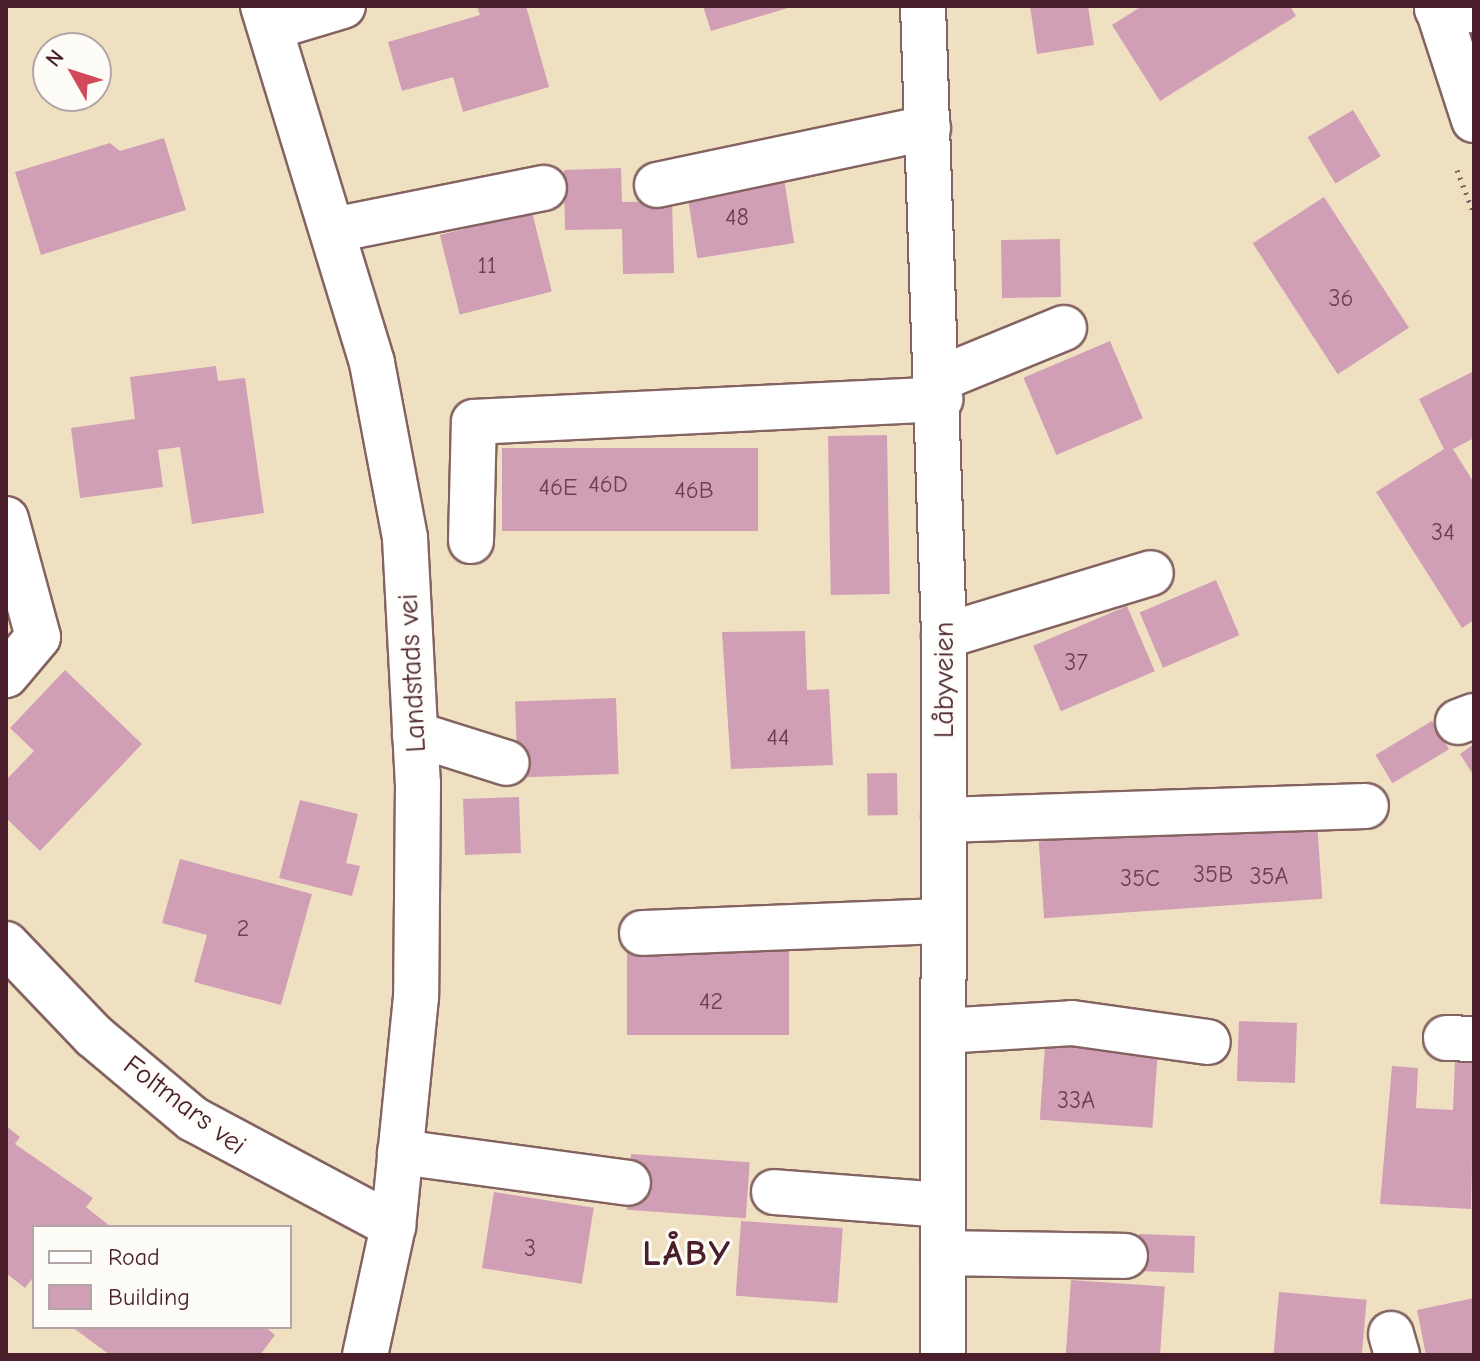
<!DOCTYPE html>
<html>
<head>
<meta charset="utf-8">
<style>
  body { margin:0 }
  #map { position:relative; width:1480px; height:1361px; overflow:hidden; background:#f0e0c2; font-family:"Comic Neue",sans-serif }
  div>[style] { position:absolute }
  .building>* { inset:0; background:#d09fb6; transform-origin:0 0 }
  .path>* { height:5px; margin-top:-2.5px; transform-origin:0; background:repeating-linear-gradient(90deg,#846360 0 2px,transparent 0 8px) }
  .roads { filter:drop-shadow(2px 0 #846360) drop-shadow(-2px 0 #846360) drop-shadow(0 2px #846360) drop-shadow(0 -2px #846360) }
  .minor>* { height:44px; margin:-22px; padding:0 22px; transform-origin:22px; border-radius:22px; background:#fff }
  span { translate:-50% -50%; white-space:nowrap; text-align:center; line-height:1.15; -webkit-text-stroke:6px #fdfcf7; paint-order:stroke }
  .number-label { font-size:24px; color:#6c3f4e }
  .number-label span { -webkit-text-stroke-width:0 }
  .street-label { font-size:28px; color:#4a1f2b }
  .district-label { font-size:36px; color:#4a1f2b; font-weight:700; letter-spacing:2px }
  .frame { position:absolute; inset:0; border:8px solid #4a1f2b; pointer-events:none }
  .legend { position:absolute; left:32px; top:1225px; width:260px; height:104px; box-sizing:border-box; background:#fdfcf7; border:2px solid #b5a4a5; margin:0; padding:10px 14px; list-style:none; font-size:24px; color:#4a1f2b }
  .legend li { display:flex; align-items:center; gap:16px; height:40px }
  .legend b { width:40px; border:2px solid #b5a4a5 }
  .north { position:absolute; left:32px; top:32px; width:80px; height:80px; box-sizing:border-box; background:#fdfcf7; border:2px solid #b5a4a5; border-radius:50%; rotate:309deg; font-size:22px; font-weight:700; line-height:32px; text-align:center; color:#4a1f2b }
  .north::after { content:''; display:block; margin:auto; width:28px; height:36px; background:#d1495b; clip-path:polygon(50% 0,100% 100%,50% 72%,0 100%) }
</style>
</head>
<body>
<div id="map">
  <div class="building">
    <div style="clip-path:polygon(477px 6px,526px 6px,549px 87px,463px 112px,453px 77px,402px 91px,388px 42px,480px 15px)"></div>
    <div style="clip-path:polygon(703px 6px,791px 6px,791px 7px,711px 31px)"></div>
    <div style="clip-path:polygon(1030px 6px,1088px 6px,1094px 45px,1037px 54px)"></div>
    <div style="clip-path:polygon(1142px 6px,1290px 6px,1296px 16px,1160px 101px,1112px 25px)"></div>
    <div style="left:1353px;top:110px;width:54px;height:53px;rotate:59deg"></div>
    <div style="clip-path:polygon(164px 138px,186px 210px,41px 255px,15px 172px,110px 143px,120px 151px)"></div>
    <div style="left:782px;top:166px;width:78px;height:98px;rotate:81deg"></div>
    <div style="clip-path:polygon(621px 168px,622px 202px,672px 201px,674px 273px,623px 274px,622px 229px,565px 230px,564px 170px)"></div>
    <div style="left:1324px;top:197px;width:156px;height:85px;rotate:57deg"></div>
    <div style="left:532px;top:212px;width:82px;height:95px;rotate:76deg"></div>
    <div style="left:1060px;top:239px;width:58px;height:59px;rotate:89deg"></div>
    <div style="left:1110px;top:341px;width:84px;height:94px;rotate:67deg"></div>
    <div style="clip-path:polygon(216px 366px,218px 381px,245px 378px,264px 513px,192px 524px,180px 447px,158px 450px,163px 487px,80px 498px,71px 428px,135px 419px,130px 377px)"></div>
    <div style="clip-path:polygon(1474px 371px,1474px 438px,1453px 449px,1474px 483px,1474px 620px,1462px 628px,1376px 492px,1444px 449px,1419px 399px)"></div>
    <div style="left:887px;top:435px;width:159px;height:59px;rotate:89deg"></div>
    <div style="left:502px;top:448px;width:256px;height:83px"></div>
    <div style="left:1216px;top:580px;width:60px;height:83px;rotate:67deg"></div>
    <div style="left:1127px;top:606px;width:71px;height:102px;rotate:67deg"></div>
    <div style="clip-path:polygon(805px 631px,807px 690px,829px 689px,833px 765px,731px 769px,722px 632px)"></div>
    <div style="clip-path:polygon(65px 670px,142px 744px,40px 851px,6px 818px,6px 780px,34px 751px,10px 728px)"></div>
    <div style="left:616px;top:698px;width:76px;height:101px;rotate:88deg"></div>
    <div style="left:1432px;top:721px;width:33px;height:66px;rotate:59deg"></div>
    <div style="clip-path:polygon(1474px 744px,1474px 776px,1460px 754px)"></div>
    <div style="left:897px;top:773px;width:42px;height:30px;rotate:89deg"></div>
    <div style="left:519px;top:797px;width:56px;height:56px;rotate:88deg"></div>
    <div style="clip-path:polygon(300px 800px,358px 814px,346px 863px,360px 866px,352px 896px,279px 878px)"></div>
    <div style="left:1317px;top:822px;width:77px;height:279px;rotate:86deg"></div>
    <div style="clip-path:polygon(180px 859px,312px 894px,281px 1005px,194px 982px,207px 935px,162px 923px)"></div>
    <div style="left:789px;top:946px;width:89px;height:162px;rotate:90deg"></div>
    <div style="left:1239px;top:1021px;width:58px;height:60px;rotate:2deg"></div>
    <div style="left:1045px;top:1045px;width:113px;height:75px;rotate:4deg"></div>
    <div style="clip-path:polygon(1455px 1060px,1474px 1061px,1471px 1209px,1380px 1204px,1392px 1066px,1418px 1068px,1416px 1108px,1453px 1110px)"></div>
    <div style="clip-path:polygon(6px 1126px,20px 1137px,15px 1144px,93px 1198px,86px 1207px,111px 1227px,34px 1227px,34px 1276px,25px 1288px,6px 1273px)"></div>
    <div style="left:631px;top:1154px;width:119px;height:56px;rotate:4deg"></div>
    <div style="left:494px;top:1192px;width:101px;height:77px;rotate:9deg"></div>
    <div style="left:741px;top:1221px;width:102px;height:75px;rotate:4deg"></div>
    <div style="left:1139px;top:1234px;width:56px;height:37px;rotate:2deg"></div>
    <div style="left:1071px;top:1280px;width:94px;height:75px;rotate:4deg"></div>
    <div style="left:1279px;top:1292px;width:88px;height:63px;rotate:5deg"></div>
    <div style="clip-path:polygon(1474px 1298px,1474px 1355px,1426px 1355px,1417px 1310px)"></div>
    <div style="clip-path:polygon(72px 1327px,265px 1327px,275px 1335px,260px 1355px,110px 1355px)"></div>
  </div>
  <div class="path">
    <div style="left:1457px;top:170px;width:47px;rotate:68.9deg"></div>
  </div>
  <div class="roads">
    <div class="minor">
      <div style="left:263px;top:6px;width:373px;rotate:73deg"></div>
      <div style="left:372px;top:363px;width:178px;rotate:79.3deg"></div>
      <div style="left:405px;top:538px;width:245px;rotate:87deg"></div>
      <div style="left:418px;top:783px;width:214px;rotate:90.5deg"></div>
      <div style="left:416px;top:997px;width:230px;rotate:95.7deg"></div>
      <div style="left:393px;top:1226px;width:132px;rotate:102.2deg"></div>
      <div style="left:923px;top:6px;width:630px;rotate:88.09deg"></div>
      <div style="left:944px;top:636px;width:719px;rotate:90.08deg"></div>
      <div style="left:1437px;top:6px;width:120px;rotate:72deg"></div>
      <div style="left:1437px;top:9px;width:37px;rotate:2deg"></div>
      <div style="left:273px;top:27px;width:73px;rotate:-16.7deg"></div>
      <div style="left:657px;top:185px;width:277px;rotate:-11.9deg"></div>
      <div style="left:333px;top:230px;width:215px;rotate:-11.3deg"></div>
      <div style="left:939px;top:379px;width:135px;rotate:-22.2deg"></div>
      <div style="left:6px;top:519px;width:122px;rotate:74.8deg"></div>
      <div style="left:38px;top:637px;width:50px;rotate:130.1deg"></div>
      <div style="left:471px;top:541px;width:119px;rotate:-88.6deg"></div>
      <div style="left:474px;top:422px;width:467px;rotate:-2.8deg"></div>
      <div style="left:944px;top:636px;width:216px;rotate:-16.9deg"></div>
      <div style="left:1458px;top:722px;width:17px;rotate:-21deg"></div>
      <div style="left:415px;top:734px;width:96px;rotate:17.5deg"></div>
      <div style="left:944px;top:820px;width:422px;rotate:-1.9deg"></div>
      <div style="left:642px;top:933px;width:302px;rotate:-2.3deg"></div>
      <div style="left:6px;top:944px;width:127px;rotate:46.3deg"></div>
      <div style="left:94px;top:1036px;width:129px;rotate:40deg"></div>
      <div style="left:193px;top:1119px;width:227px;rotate:28.1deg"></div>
      <div style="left:943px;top:1031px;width:129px;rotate:-3.5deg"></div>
      <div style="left:1072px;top:1023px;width:137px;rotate:8deg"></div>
      <div style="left:1446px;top:1038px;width:28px;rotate:2deg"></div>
      <div style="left:400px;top:1152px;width:230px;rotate:7.7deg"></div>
      <div style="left:774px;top:1192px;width:169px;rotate:4.4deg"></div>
      <div style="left:943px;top:1253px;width:182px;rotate:0.9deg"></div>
      <div style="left:1391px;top:1334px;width:22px;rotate:74deg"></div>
    </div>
  </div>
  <div class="number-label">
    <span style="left:737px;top:218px">48</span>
    <span style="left:487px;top:266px">11</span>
    <span style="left:1341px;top:299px">36</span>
    <span style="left:608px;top:485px">46D</span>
    <span style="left:558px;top:488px">46E</span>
    <span style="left:694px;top:491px">46B</span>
    <span style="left:1443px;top:533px">34</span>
    <span style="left:1076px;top:663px">37</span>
    <span style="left:778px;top:738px">44</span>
    <span style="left:1213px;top:875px">35B</span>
    <span style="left:1269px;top:877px">35A</span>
    <span style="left:1140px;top:879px">35C</span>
    <span style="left:243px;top:929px">2</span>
    <span style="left:711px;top:1002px">42</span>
    <span style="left:1076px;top:1101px">33A</span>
    <span style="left:530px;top:1249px">3</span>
  </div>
  <div class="street-label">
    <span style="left:412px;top:673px;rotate:-93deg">Landstads vei</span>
    <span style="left:944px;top:680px;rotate:-90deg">Låbyveien</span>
    <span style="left:185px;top:1105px;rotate:37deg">Foltmars vei</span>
  </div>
  <div class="district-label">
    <span style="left:687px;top:1254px">LÅBY</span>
  </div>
  <div class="frame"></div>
  <ul class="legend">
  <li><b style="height:10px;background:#fff"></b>Road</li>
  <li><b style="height:22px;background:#d09fb6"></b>Building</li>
  </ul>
  <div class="north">N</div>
</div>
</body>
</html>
